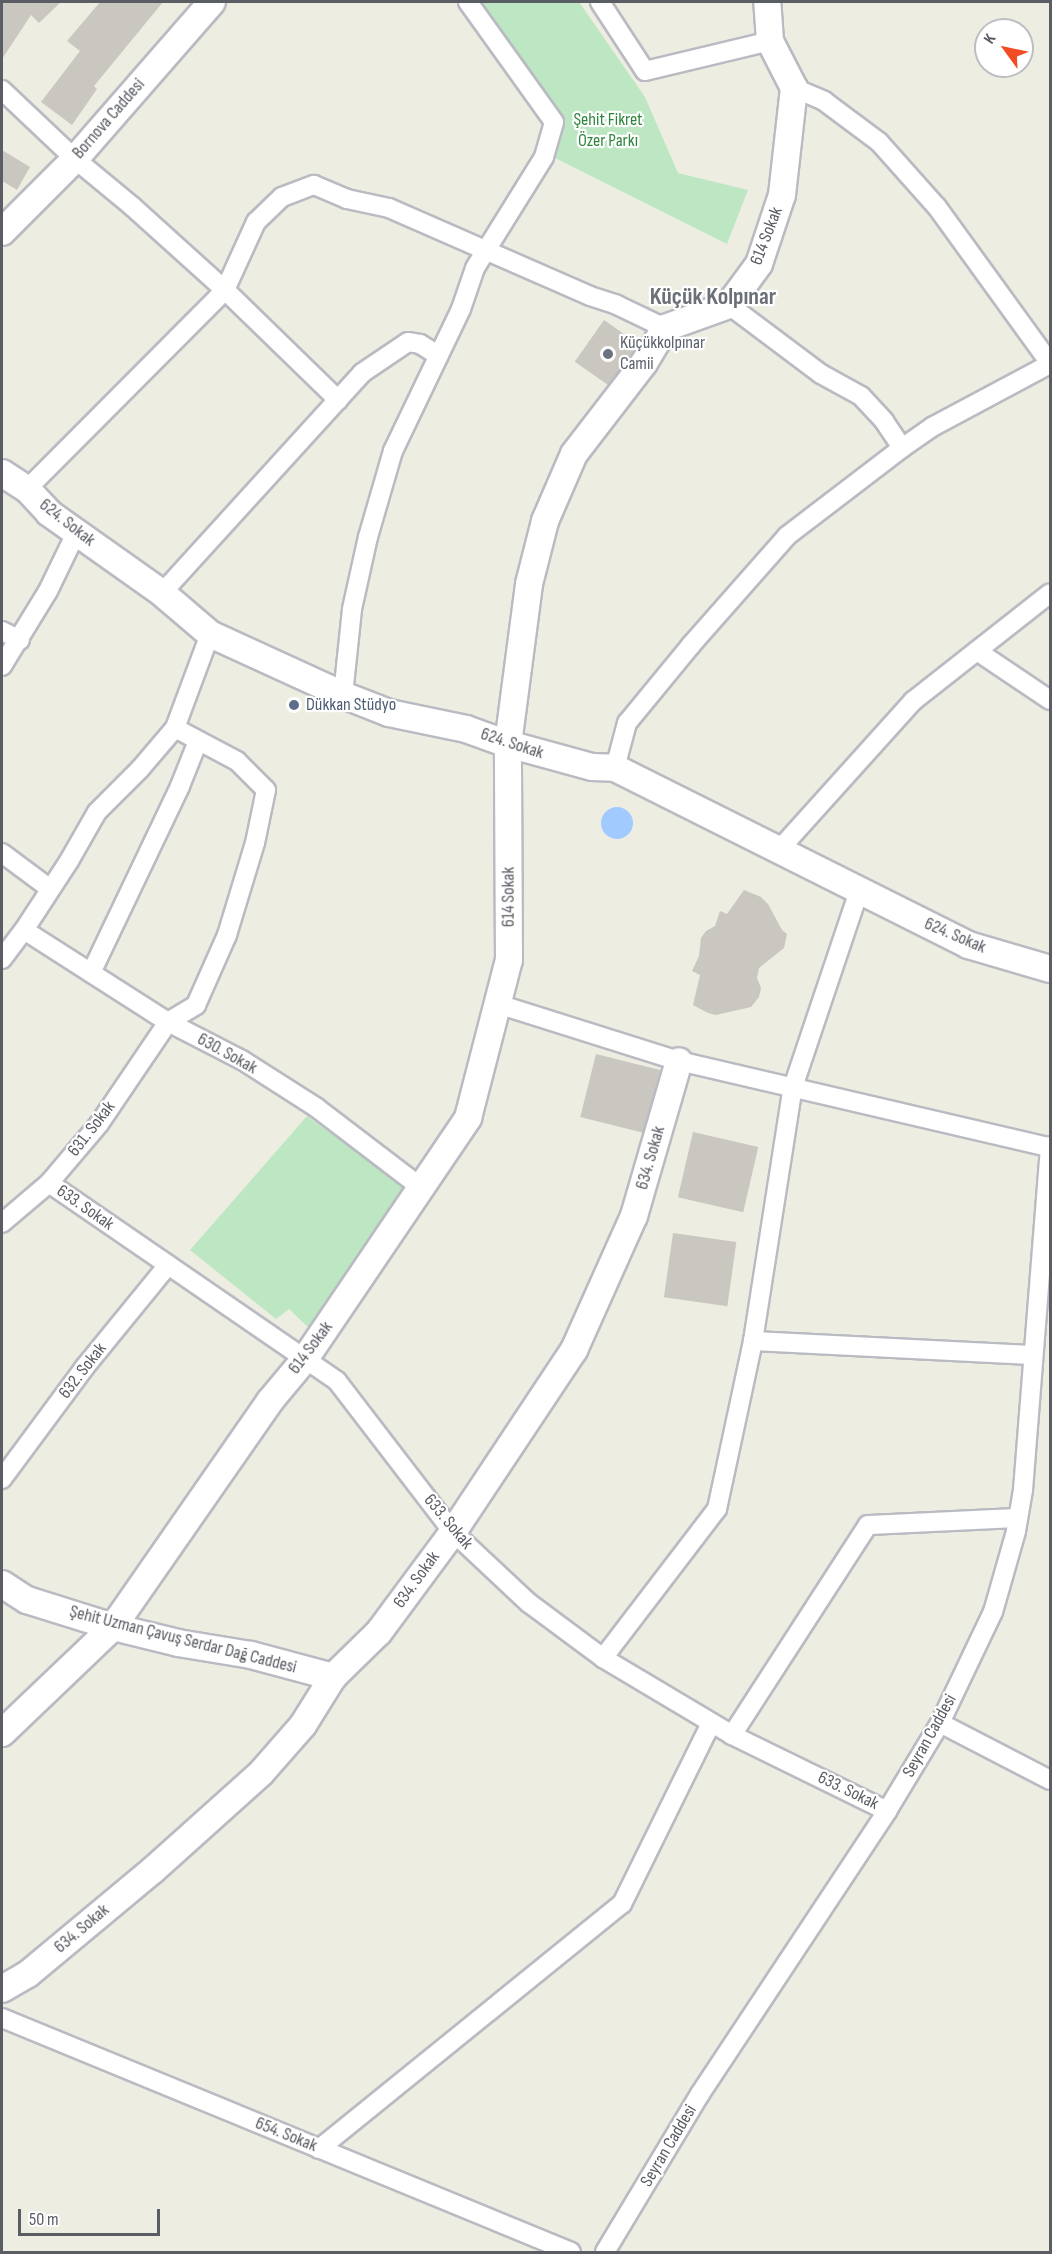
<!DOCTYPE html>
<html>
<head>
<meta charset="utf-8">
<style>
  body { margin:0 }
  #map { position:relative; width:1052px; height:2254px; overflow:hidden; background:#eeede2; font-family:"Sofia Sans Condensed",sans-serif }
  div>[style] { position:absolute }
  .green>* { inset:0; background:#bde7c2 }
  .water>* { inset:0; background:#a1cbff }
  .round { border-radius:50% }
  .building>* { inset:0; background:#c9c7bf; transform-origin:0 0 }
  .roads { filter:drop-shadow(2px 0 #babbc2) drop-shadow(-2px 0 #babbc2) drop-shadow(0 2px #babbc2) drop-shadow(0 -2px #babbc2) }
  .street>* { height:18px; margin:-9px; padding:0 9px; transform-origin:9px; border-radius:9px; background:#fff }
  .secondary>* { height:26px; margin:-13px; padding:0 13px; transform-origin:13px; border-radius:13px; background:#fff }
  .dots>* { width:16px; height:16px; translate:-50% -50%; box-sizing:border-box; border:3px solid #fff; border-radius:50% }
  span { translate:-50% -50%; white-space:nowrap; text-align:center; line-height:1.15; -webkit-text-stroke:4.5px #fff; paint-order:stroke }
  .street-label { font-size:18px; color:#5a5d64 }
  .park-label { font-size:18px; color:#30853e }
  .worship-label { font-size:18px; color:#5b616d }
  .left { translate:0 -50%; text-align:left }
  .service-label { font-size:18px; color:#4e5e75 }
  .district-label { font-size:24px; color:#6b6f76; font-weight:700 }
  .frame { position:absolute; inset:0; border:3px solid #5a5d64; pointer-events:none }
  .north { position:absolute; left:974px; top:18px; width:60px; height:60px; box-sizing:border-box; background:#fff; border:2px solid #bdbec1; border-radius:50%; rotate:303deg; font-size:16px; font-weight:700; line-height:24px; text-align:center; color:#5a5d64 }
  .north::after { content:''; display:block; margin:auto; width:21px; height:27px; background:#f24c24; clip-path:polygon(50% 0,100% 100%,50% 72%,0 100%) }
  .scale { position:absolute; left:18px; top:2209px; width:142px; height:27px; box-sizing:border-box; border:3px solid #5a5d64; border-top:0; padding-left:8px; font-size:18px; line-height:21px; white-space:nowrap; color:#5a5d64; -webkit-text-stroke:4px #fff; paint-order:stroke }
</style>
</head>
<body>
<div id="map">
  <div class="green">
    <div style="clip-path:polygon(476px 2px,579px 2px,645px 97px,678px 173px,748px 190px,727px 244px,543px 152px,561px 122px)"></div>
    <div style="clip-path:polygon(307px 1116px,406px 1188px,313px 1332px,289px 1309px,276px 1319px,190px 1250px)"></div>
  </div>
  <div class="water">
    <div class="round" style="left:601px;top:807px;width:32px;height:32px"></div>
  </div>
  <div class="building">
    <div style="clip-path:polygon(2px 2px,61px 2px,39px 23px,31px 15px,2px 59px)"></div>
    <div style="clip-path:polygon(100px 2px,163px 2px,94px 86px,97px 89px,72px 125px,41px 102px,80px 51px,67px 41px)"></div>
    <div style="clip-path:polygon(2px 150px,30px 167px,17px 190px,2px 181px)"></div>
    <div style="left:604px;top:320px;width:42px;height:51px;rotate:35deg"></div>
    <div style="clip-path:polygon(744px 890px,761px 897px,768px 904px,782px 930px,787px 934px,784px 948px,759px 968px,757px 978px,761px 988px,759px 997px,751px 1007px,716px 1015px,708px 1013px,693px 1005px,700px 975px,692px 971px,699px 956px,701px 938px,706px 931px,715px 926px,720px 911px,727px 914px)"></div>
    <div style="left:596px;top:1054px;width:66px;height:65px;rotate:14deg"></div>
    <div style="left:693px;top:1132px;width:67px;height:67px;rotate:13deg"></div>
    <div style="left:673px;top:1233px;width:64px;height:65px;rotate:8deg"></div>
  </div>
  <div class="roads">
    <div class="street">
      <div style="left:600px;top:2px;width:82px;rotate:56.9deg"></div>
      <div style="left:645px;top:71px;width:129px;rotate:-13.5deg"></div>
      <div style="left:794px;top:88px;width:33px;rotate:23deg"></div>
      <div style="left:824px;top:101px;width:69px;rotate:36.7deg"></div>
      <div style="left:879px;top:142px;width:87px;rotate:48.3deg"></div>
      <div style="left:937px;top:207px;width:193px;rotate:54.1deg"></div>
      <div style="left:2px;top:90px;width:100px;rotate:43.4deg"></div>
      <div style="left:75px;top:159px;width:75px;rotate:39.6deg"></div>
      <div style="left:133px;top:207px;width:124px;rotate:42.1deg"></div>
      <div style="left:225px;top:290px;width:158px;rotate:44.2deg"></div>
      <div style="left:729px;top:305px;width:115px;rotate:36.9deg"></div>
      <div style="left:821px;top:374px;width:46px;rotate:28.8deg"></div>
      <div style="left:861px;top:396px;width:34px;rotate:47deg"></div>
      <div style="left:884px;top:421px;width:32px;rotate:56deg"></div>
      <div style="left:902px;top:448px;width:37px;rotate:-35deg"></div>
      <div style="left:932px;top:427px;width:134px;rotate:-28.1deg"></div>
      <div style="left:27px;top:489px;width:281px;rotate:-45.1deg"></div>
      <div style="left:225px;top:290px;width:75px;rotate:-65.5deg"></div>
      <div style="left:256px;top:222px;width:36px;rotate:-44deg"></div>
      <div style="left:282px;top:197px;width:34px;rotate:-21deg"></div>
      <div style="left:314px;top:185px;width:36px;rotate:23deg"></div>
      <div style="left:347px;top:199px;width:43px;rotate:12.1deg"></div>
      <div style="left:389px;top:208px;width:219px;rotate:23.6deg"></div>
      <div style="left:590px;top:296px;width:28px;rotate:18deg"></div>
      <div style="left:617px;top:305px;width:53px;rotate:25.6deg"></div>
      <div style="left:162px;top:593px;width:297px;rotate:-47.7deg"></div>
      <div style="left:362px;top:373px;width:55px;rotate:-34deg"></div>
      <div style="left:408px;top:342px;width:12px;rotate:9deg"></div>
      <div style="left:420px;top:344px;width:22px;rotate:32deg"></div>
      <div style="left:2px;top:631px;width:20px;rotate:27deg"></div>
      <div style="left:977px;top:651px;width:88px;rotate:33.9deg"></div>
      <div style="left:2px;top:666px;width:88px;rotate:-58.5deg"></div>
      <div style="left:48px;top:591px;width:64px;rotate:-64.2deg"></div>
      <div style="left:343px;top:695px;width:86px;rotate:-84deg"></div>
      <div style="left:352px;top:609px;width:74px;rotate:-77.5deg"></div>
      <div style="left:368px;top:537px;width:90px;rotate:-73.8deg"></div>
      <div style="left:393px;top:451px;width:157px;rotate:-64.4deg"></div>
      <div style="left:461px;top:309px;width:43px;rotate:-71.1deg"></div>
      <div style="left:475px;top:268px;width:131px;rotate:-58.1deg"></div>
      <div style="left:544px;top:157px;width:36px;rotate:-74deg"></div>
      <div style="left:554px;top:122px;width:148px;rotate:-125.6deg"></div>
      <div style="left:615px;top:768px;width:47px;rotate:-75.1deg"></div>
      <div style="left:627px;top:723px;width:101px;rotate:-50.6deg"></div>
      <div style="left:691px;top:645px;width:145px;rotate:-48.6deg"></div>
      <div style="left:787px;top:536px;width:145px;rotate:-37.4deg"></div>
      <div style="left:778px;top:851px;width:202px;rotate:-48deg"></div>
      <div style="left:913px;top:701px;width:174px;rotate:-38.2deg"></div>
      <div style="left:2px;top:853px;width:59px;rotate:36.7deg"></div>
      <div style="left:24px;top:930px;width:171px;rotate:32.6deg"></div>
      <div style="left:168px;top:1022px;width:83px;rotate:27.2deg"></div>
      <div style="left:242px;top:1060px;width:89px;rotate:32.6deg"></div>
      <div style="left:317px;top:1108px;width:133px;rotate:37.4deg"></div>
      <div style="left:2px;top:959px;width:36px;rotate:-53deg"></div>
      <div style="left:24px;top:930px;width:82px;rotate:-56.9deg"></div>
      <div style="left:69px;top:861px;width:56px;rotate:-60.3deg"></div>
      <div style="left:97px;top:812px;width:61px;rotate:-45deg"></div>
      <div style="left:140px;top:769px;width:54px;rotate:-49.5deg"></div>
      <div style="left:91px;top:973px;width:207px;rotate:-64.5deg"></div>
      <div style="left:180px;top:786px;width:48px;rotate:-68.2deg"></div>
      <div style="left:498px;top:1004px;width:190px;rotate:17.5deg"></div>
      <div style="left:679px;top:1061px;width:381px;rotate:13.1deg"></div>
      <div style="left:49px;top:1183px;width:349px;rotate:34.5deg"></div>
      <div style="left:337px;top:1381px;width:190px;rotate:52.5deg"></div>
      <div style="left:453px;top:1532px;width:104px;rotate:43.1deg"></div>
      <div style="left:529px;top:1603px;width:92px;rotate:36.6deg"></div>
      <div style="left:603px;top:1658px;width:150px;rotate:30.8deg"></div>
      <div style="left:732px;top:1735px;width:173px;rotate:26.1deg"></div>
      <div style="left:2px;top:1223px;width:62px;rotate:-40.4deg"></div>
      <div style="left:49px;top:1183px;width:77px;rotate:-49.7deg"></div>
      <div style="left:99px;top:1124px;width:123px;rotate:-55.9deg"></div>
      <div style="left:168px;top:1022px;width:33px;rotate:-31deg"></div>
      <div style="left:196px;top:1005px;width:77px;rotate:-66.1deg"></div>
      <div style="left:227px;top:935px;width:96px;rotate:-73.1deg"></div>
      <div style="left:255px;top:843px;width:54px;rotate:-78.3deg"></div>
      <div style="left:266px;top:790px;width:41px;rotate:-135deg"></div>
      <div style="left:237px;top:761px;width:70px;rotate:-152deg"></div>
      <div style="left:175px;top:728px;width:100px;rotate:-69.6deg"></div>
      <div style="left:753px;top:1341px;width:279px;rotate:2.9deg"></div>
      <div style="left:2px;top:1479px;width:138px;rotate:-53.5deg"></div>
      <div style="left:84px;top:1368px;width:133px;rotate:-50.8deg"></div>
      <div style="left:603px;top:1658px;width:188px;rotate:-52.6deg"></div>
      <div style="left:717px;top:1509px;width:172px;rotate:-77.9deg"></div>
      <div style="left:753px;top:1341px;width:257px;rotate:-81.1deg"></div>
      <div style="left:793px;top:1087px;width:207px;rotate:-71.4deg"></div>
      <div style="left:940px;top:1723px;width:124px;rotate:27.4deg"></div>
      <div style="left:732px;top:1735px;width:250px;rotate:-57.1deg"></div>
      <div style="left:868px;top:1525px;width:150px;rotate:-2.7deg"></div>
      <div style="left:2px;top:2018px;width:615px;rotate:22.35deg"></div>
      <div style="left:319px;top:2149px;width:390px;rotate:-39deg"></div>
      <div style="left:622px;top:1904px;width:202px;rotate:-63.8deg"></div>
      <div style="left:605px;top:2252px;width:184px;rotate:-59deg"></div>
      <div style="left:700px;top:2094px;width:339px;rotate:-56.5deg"></div>
      <div style="left:887px;top:1811px;width:103px;rotate:-58.9deg"></div>
      <div style="left:940px;top:1723px;width:123px;rotate:-64.5deg"></div>
      <div style="left:993px;top:1612px;width:84px;rotate:-74.1deg"></div>
      <div style="left:1016px;top:1531px;width:42px;rotate:-80.3deg"></div>
      <div style="left:1023px;top:1490px;width:345px;rotate:-85.5deg"></div>
    </div>
    <div class="secondary">
      <div style="left:2px;top:232px;width:103px;rotate:-45deg"></div>
      <div style="left:75px;top:159px;width:208px;rotate:-48.9deg"></div>
      <div style="left:2px;top:473px;width:30px;rotate:33deg"></div>
      <div style="left:27px;top:489px;width:33px;rotate:47deg"></div>
      <div style="left:49px;top:513px;width:138px;rotate:35.3deg"></div>
      <div style="left:162px;top:593px;width:63px;rotate:40.5deg"></div>
      <div style="left:210px;top:634px;width:146px;rotate:24.6deg"></div>
      <div style="left:343px;top:695px;width:49px;rotate:21.4deg"></div>
      <div style="left:389px;top:713px;width:79px;rotate:11.7deg"></div>
      <div style="left:466px;top:729px;width:45px;rotate:19.7deg"></div>
      <div style="left:508px;top:744px;width:87px;rotate:15.3deg"></div>
      <div style="left:592px;top:767px;width:23px;rotate:2deg"></div>
      <div style="left:615px;top:768px;width:395px;rotate:26.6deg"></div>
      <div style="left:968px;top:945px;width:85px;rotate:16.3deg"></div>
      <div style="left:2px;top:1584px;width:30px;rotate:33deg"></div>
      <div style="left:27px;top:1600px;width:90px;rotate:17.4deg"></div>
      <div style="left:113px;top:1627px;width:67px;rotate:13.8deg"></div>
      <div style="left:178px;top:1643px;width:74px;rotate:9.3deg"></div>
      <div style="left:251px;top:1655px;width:85px;rotate:15deg"></div>
      <div style="left:2px;top:1733px;width:153px;rotate:-43.7deg"></div>
      <div style="left:113px;top:1627px;width:275px;rotate:-55.2deg"></div>
      <div style="left:270px;top:1401px;width:55px;rotate:-50.2deg"></div>
      <div style="left:305px;top:1359px;width:291px;rotate:-55.9deg"></div>
      <div style="left:468px;top:1118px;width:163px;rotate:-75.5deg"></div>
      <div style="left:509px;top:960px;width:216px;rotate:-90.3deg"></div>
      <div style="left:508px;top:744px;width:161px;rotate:-82.5deg"></div>
      <div style="left:529px;top:584px;width:65px;rotate:-75.7deg"></div>
      <div style="left:545px;top:521px;width:73px;rotate:-66.6deg"></div>
      <div style="left:574px;top:454px;width:115px;rotate:-52.4deg"></div>
      <div style="left:644px;top:363px;width:41px;rotate:-59deg"></div>
      <div style="left:665px;top:328px;width:68px;rotate:-19.8deg"></div>
      <div style="left:729px;top:305px;width:51px;rotate:-53.8deg"></div>
      <div style="left:759px;top:264px;width:73px;rotate:-71.6deg"></div>
      <div style="left:782px;top:195px;width:108px;rotate:-83.6deg"></div>
      <div style="left:794px;top:88px;width:53px;rotate:-117.1deg"></div>
      <div style="left:770px;top:41px;width:39px;rotate:-94deg"></div>
      <div style="left:2px;top:1989px;width:30px;rotate:-30deg"></div>
      <div style="left:28px;top:1974px;width:163px;rotate:-39.8deg"></div>
      <div style="left:153px;top:1870px;width:145px;rotate:-41.9deg"></div>
      <div style="left:261px;top:1773px;width:64px;rotate:-48.8deg"></div>
      <div style="left:303px;top:1725px;width:57px;rotate:-58deg"></div>
      <div style="left:333px;top:1677px;width:64px;rotate:-44.4deg"></div>
      <div style="left:379px;top:1632px;width:124px;rotate:-53.5deg"></div>
      <div style="left:453px;top:1532px;width:219px;rotate:-56.4deg"></div>
      <div style="left:574px;top:1350px;width:147px;rotate:-65.9deg"></div>
      <div style="left:634px;top:1216px;width:161px;rotate:-73.8deg"></div>
    </div>
  </div>
  <div class="dots">
    <div style="left:608px;top:354px;background:#6b7280"></div>
    <div style="left:294px;top:705px;background:#5c6f8a"></div>
  </div>
  <div class="street-label">
    <span style="left:109px;top:119px;rotate:-49deg">Bornova Caddesi</span>
    <span style="left:767px;top:236px;rotate:-69deg">614 Sokak</span>
    <span style="left:67px;top:523px;rotate:38deg">624. Sokak</span>
    <span style="left:512px;top:744px;rotate:18deg">624. Sokak</span>
    <span style="left:509px;top:897px;rotate:-90deg">614 Sokak</span>
    <span style="left:955px;top:936px;rotate:23deg">624. Sokak</span>
    <span style="left:227px;top:1054px;rotate:29deg">630. Sokak</span>
    <span style="left:92px;top:1129px;rotate:-52deg">631. Sokak</span>
    <span style="left:651px;top:1158px;rotate:-74deg">634. Sokak</span>
    <span style="left:85px;top:1208px;rotate:35deg">633. Sokak</span>
    <span style="left:311px;top:1348px;rotate:-53deg">614 Sokak</span>
    <span style="left:83px;top:1371px;rotate:-52deg">632. Sokak</span>
    <span style="left:448px;top:1522px;rotate:50deg">633. Sokak</span>
    <span style="left:417px;top:1580px;rotate:-54deg">634. Sokak</span>
    <span style="left:183px;top:1640px;rotate:14deg">Şehit Uzman Çavuş Serdar Dağ Caddesi</span>
    <span style="left:930px;top:1736px;rotate:-61deg">Seyran Caddesi</span>
    <span style="left:848px;top:1791px;rotate:26deg">633. Sokak</span>
    <span style="left:82px;top:1929px;rotate:-40deg">634. Sokak</span>
    <span style="left:286px;top:2135px;rotate:22deg">654. Sokak</span>
    <span style="left:669px;top:2146px;rotate:-59deg">Seyran Caddesi</span>
  </div>
  <div class="park-label">
    <span style="left:608px;top:131px">Şehit Fikret<br>Özer Parkı</span>
  </div>
  <div class="worship-label">
    <span class="left" style="left:620px;top:354px">Küçükkolpınar<br>Camii</span>
  </div>
  <div class="service-label">
    <span class="left" style="left:306px;top:705px">Dükkan Stüdyo</span>
  </div>
  <div class="district-label">
    <span style="left:713px;top:297px">Küçük Kolpınar</span>
  </div>
  <div class="frame"></div>
  <div class="north">K</div>
  <div class="scale">50 m</div>
</div>
</body>
</html>
